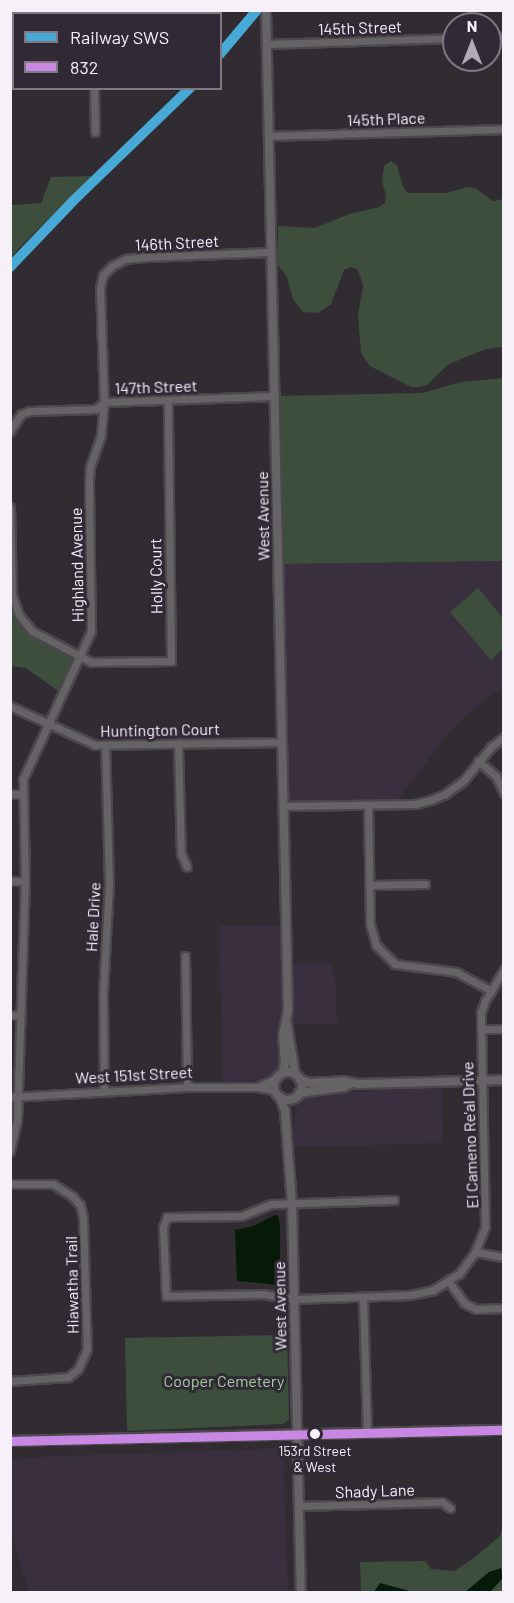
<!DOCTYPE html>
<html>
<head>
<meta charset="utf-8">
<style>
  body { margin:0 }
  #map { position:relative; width:514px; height:1603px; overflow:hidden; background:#302c32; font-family:Barlow,sans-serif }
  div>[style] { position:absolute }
  .built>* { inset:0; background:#3a2f3e }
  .green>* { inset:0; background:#3e4e3d }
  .water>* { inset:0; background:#061b07 }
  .roads { filter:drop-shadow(2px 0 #4c484d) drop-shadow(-2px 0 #4c484d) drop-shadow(0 2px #4c484d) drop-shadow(0 -2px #4c484d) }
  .minor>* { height:7px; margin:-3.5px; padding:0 3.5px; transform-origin:3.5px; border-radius:3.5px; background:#666367 }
  .tertiary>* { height:8px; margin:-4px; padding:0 4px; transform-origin:4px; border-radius:4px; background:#666367 }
  .tertiary>.ring { margin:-4px; padding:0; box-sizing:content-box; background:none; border:8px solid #666367; border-radius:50% }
  .bus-1>* { height:9px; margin:-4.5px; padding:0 4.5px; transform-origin:4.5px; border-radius:4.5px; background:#c787e3 }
  .rail-1>* { height:10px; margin:-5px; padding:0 5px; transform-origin:5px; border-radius:5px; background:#48a9d6 }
  .dots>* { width:16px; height:16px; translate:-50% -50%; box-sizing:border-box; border:3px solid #312935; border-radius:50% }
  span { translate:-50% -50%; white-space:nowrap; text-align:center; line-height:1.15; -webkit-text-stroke:6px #312935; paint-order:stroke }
  .bus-label { font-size:14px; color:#f6f0f8 }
  .street-label { font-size:16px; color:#f6f0f8 }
  .park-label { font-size:16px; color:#a2d19f }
  .frame { position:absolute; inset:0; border:12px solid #f6f0f8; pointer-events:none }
  .legend { position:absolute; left:12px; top:12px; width:210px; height:78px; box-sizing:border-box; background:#312935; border:2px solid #807983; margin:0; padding:8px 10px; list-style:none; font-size:18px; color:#f6f0f8 }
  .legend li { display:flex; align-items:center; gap:12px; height:30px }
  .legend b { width:30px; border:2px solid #807983 }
  .north { position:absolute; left:442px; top:12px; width:60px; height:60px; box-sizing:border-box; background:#312935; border:2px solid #807983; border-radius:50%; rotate:0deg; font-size:16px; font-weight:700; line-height:24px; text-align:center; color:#f6f0f8 }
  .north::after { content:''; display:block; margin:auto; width:21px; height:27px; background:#b1abb3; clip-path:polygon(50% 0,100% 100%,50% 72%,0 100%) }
</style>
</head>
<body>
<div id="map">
  <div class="built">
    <div style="clip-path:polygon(503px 561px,503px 689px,489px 696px,452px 729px,392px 807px,285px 808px,282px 564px)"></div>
    <div style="clip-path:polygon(281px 925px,281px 1074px,274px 1080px,223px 1082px,219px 926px)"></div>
    <div style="clip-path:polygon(330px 963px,336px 983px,337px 1024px,289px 1024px,289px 964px)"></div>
    <div style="clip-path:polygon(442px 1084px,443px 1143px,292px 1147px,296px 1104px,302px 1097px)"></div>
    <div style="clip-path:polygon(283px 1448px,288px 1592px,29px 1592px,11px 1534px,11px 1458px)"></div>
  </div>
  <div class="green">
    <div style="clip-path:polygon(391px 161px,397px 165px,403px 187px,408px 193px,446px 193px,468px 187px,475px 188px,493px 201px,503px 199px,503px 347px,486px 349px,449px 364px,427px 385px,419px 387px,411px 387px,370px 366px,361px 353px,358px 315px,363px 285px,358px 270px,351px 267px,344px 270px,331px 304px,318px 313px,303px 312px,293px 299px,287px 277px,278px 265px,278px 226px,315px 228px,349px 214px,379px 207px,385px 203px,386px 196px,382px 181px,384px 166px)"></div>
    <div style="clip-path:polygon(92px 176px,20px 247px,11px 258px,11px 205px,41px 203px,51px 177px)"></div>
    <div style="clip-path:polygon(503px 378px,503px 561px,282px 564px,277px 396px,422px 393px,461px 382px)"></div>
    <div style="clip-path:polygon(478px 588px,503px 618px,503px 649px,491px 660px,450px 612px)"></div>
    <div style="clip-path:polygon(10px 606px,22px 629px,72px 658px,72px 665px,58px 691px,26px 668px,11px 666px)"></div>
    <div style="clip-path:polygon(287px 1335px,289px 1419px,283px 1424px,127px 1431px,125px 1338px)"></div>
    <div style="clip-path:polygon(503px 1523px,503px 1592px,361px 1592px,360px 1562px,425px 1561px,431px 1569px,454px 1571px,474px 1558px,500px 1536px)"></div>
  </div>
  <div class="water">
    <div style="clip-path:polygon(275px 1215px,278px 1216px,280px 1224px,280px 1285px,237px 1281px,235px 1230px,253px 1226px)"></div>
    <div style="clip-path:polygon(501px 1568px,503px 1578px,490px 1592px,465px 1592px,489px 1572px)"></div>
    <div style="clip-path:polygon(380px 1583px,410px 1591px,426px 1592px,374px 1592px)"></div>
  </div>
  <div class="roads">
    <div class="minor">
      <div style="left:93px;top:10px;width:4px;rotate:90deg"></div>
      <div style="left:180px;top:10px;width:4px;rotate:90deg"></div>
      <div style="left:490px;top:37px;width:14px;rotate:-4deg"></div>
      <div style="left:267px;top:44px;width:187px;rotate:-1.8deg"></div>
      <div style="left:10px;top:59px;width:4px"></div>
      <div style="left:94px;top:88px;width:44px;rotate:88.7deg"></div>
      <div style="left:270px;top:136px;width:234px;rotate:-1.7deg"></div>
      <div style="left:10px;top:431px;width:20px;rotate:-57deg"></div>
      <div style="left:21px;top:414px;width:9px;rotate:-18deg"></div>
      <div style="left:30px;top:411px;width:66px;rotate:-1.7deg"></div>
      <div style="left:96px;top:409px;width:11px;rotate:-41deg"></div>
      <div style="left:104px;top:402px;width:171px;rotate:-2deg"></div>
      <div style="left:10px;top:507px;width:88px;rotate:88.7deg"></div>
      <div style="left:12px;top:595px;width:21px;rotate:71deg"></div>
      <div style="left:19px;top:615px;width:21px;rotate:51deg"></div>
      <div style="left:32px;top:631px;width:67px;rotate:27.7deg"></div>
      <div style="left:91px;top:662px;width:80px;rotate:-0.7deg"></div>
      <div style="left:171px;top:661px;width:261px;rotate:-90.7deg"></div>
      <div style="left:10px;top:706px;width:94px;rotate:24.6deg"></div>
      <div style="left:95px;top:745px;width:187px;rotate:-0.9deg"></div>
      <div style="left:178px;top:743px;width:111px;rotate:88.5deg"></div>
      <div style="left:181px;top:854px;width:14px;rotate:65deg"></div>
      <div style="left:478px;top:761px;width:23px;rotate:40deg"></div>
      <div style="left:496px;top:776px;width:19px;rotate:65deg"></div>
      <div style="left:10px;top:794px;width:12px"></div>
      <div style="left:368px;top:805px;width:119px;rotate:89deg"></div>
      <div style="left:370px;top:924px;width:22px;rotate:74deg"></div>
      <div style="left:376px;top:945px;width:27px;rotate:45deg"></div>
      <div style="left:395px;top:964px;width:62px;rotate:7.5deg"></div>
      <div style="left:456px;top:972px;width:40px;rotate:28deg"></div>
      <div style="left:284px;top:806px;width:131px;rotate:-0.9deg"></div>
      <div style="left:415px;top:804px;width:16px;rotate:-14deg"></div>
      <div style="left:431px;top:800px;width:15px;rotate:-23deg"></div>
      <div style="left:445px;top:794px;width:24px;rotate:-36deg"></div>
      <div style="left:464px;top:780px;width:43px;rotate:-50.7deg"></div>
      <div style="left:491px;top:747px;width:16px;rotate:-38deg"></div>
      <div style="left:10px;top:881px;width:15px"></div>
      <div style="left:369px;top:885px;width:56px;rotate:-1deg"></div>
      <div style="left:185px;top:956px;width:131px;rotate:89.1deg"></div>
      <div style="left:10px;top:1015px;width:10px"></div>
      <div style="left:481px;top:1029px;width:23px"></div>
      <div style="left:258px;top:1087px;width:19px;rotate:-25deg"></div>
      <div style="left:104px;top:1091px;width:97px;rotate:-90.6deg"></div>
      <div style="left:103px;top:994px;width:110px;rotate:-86.9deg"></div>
      <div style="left:109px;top:884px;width:139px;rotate:-91.6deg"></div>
      <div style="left:10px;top:1097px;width:177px;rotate:-3.2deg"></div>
      <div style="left:187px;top:1087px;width:71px"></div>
      <div style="left:258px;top:1087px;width:16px;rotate:11deg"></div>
      <div style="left:10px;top:1151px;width:31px;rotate:-77deg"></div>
      <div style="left:17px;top:1121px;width:240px;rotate:-88.1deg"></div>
      <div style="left:25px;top:881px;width:102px;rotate:-91.1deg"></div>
      <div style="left:23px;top:779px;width:163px;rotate:-65.3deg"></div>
      <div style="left:91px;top:631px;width:151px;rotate:-90.8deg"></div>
      <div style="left:89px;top:480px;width:13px;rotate:-86deg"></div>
      <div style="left:90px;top:467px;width:34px;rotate:-71deg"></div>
      <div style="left:101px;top:435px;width:33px;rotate:-85deg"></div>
      <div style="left:104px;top:402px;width:114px;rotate:-92deg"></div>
      <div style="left:100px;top:288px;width:13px;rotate:-77deg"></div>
      <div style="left:103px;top:275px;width:13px;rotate:-45deg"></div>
      <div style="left:112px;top:266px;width:16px;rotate:-27deg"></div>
      <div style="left:126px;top:259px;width:19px;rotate:-6deg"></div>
      <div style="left:145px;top:257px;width:126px;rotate:-2.3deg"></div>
      <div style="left:10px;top:1184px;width:43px"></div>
      <div style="left:53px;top:1184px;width:22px;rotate:32deg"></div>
      <div style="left:72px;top:1196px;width:12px;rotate:48deg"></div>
      <div style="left:80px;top:1205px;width:12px;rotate:76deg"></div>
      <div style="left:83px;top:1217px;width:132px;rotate:88.3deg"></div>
      <div style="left:87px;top:1349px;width:22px;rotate:114deg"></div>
      <div style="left:78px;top:1369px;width:13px;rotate:141deg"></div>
      <div style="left:68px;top:1377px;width:58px;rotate:176.1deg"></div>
      <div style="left:394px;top:1200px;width:123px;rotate:178.1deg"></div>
      <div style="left:271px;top:1204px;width:32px;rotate:158deg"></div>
      <div style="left:241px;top:1216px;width:74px;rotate:179.2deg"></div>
      <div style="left:167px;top:1217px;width:11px;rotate:112deg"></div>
      <div style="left:163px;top:1227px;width:69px;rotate:87.5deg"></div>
      <div style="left:166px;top:1296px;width:97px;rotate:-1.2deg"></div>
      <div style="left:263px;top:1294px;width:32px;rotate:9deg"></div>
      <div style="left:295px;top:1299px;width:115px;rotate:-2deg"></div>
      <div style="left:410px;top:1295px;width:24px;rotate:-12deg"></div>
      <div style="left:433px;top:1290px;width:31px;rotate:-32deg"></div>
      <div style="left:459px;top:1274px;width:27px;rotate:-54deg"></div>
      <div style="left:475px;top:1252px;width:27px;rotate:-68deg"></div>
      <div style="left:485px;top:1227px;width:215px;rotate:-91.1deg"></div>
      <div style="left:481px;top:1012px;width:12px;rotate:-70deg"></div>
      <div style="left:485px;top:1001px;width:37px;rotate:-59deg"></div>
      <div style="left:475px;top:1252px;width:29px;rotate:10deg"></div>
      <div style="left:449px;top:1282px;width:26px;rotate:54deg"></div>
      <div style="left:464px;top:1303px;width:13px;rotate:27deg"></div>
      <div style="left:476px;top:1309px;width:28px;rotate:-2deg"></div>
      <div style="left:363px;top:1297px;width:136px;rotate:88.3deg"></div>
      <div style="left:299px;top:1506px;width:143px;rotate:-1.6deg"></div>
      <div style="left:442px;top:1502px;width:10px;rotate:37deg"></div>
    </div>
    <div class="tertiary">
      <div style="left:266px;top:10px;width:1000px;rotate:88.74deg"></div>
      <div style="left:288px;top:1010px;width:26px;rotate:101deg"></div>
      <div style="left:283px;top:1036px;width:27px;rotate:86deg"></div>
      <div style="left:285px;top:1063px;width:10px;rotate:101deg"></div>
      <div style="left:287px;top:1024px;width:51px;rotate:80.9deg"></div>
      <div class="ring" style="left:274px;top:1072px;width:20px;height:20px"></div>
      <div style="left:300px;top:1080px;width:10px;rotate:17deg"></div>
      <div style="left:310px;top:1083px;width:33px;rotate:-3deg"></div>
      <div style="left:343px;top:1081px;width:15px;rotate:11deg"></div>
      <div style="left:358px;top:1084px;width:146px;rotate:-1.6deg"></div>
      <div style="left:299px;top:1093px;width:45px;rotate:-7.6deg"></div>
      <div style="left:344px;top:1087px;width:7px;rotate:-27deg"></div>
      <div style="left:280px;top:1097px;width:15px;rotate:70deg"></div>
      <div style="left:285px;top:1111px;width:93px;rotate:85.7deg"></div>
      <div style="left:292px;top:1204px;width:388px;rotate:88.7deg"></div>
      <div style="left:10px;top:1441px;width:494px;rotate:-1.3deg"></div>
    </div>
  </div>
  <div class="bus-1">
    <div style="left:10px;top:1441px;width:494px;rotate:-1.3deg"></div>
  </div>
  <div class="rail-1">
    <div style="left:220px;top:54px;width:57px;rotate:-49.9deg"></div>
    <div style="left:10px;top:267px;width:91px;rotate:-46.3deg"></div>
    <div style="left:73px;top:201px;width:163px;rotate:-44deg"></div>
  </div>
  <div class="dots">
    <div style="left:315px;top:1434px;background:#f6f0f8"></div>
  </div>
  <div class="bus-label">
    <span style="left:315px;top:1459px">153rd Street<br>&amp; West</span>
  </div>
  <div class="street-label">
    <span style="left:360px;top:28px;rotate:-2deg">145th Street</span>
    <span style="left:386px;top:119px;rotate:-2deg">145th Place</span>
    <span style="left:177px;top:243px;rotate:-3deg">146th Street</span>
    <span style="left:156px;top:387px;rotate:-2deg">147th Street</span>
    <span style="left:263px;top:516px;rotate:-91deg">West Avenue</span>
    <span style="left:77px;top:565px;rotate:-91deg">Highland Avenue</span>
    <span style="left:156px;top:576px;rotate:-91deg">Holly Court</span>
    <span style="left:160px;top:730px;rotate:-1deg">Huntington Court</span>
    <span style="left:93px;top:917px;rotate:-87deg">Hale Drive</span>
    <span style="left:134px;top:1075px;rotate:-3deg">West 151st Street</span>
    <span style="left:470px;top:1135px;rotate:-92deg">El Cameno Re'al Drive</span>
    <span style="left:72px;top:1285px;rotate:-91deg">Hiawatha Trail</span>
    <span style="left:280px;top:1306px;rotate:-91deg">West Avenue</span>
    <span style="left:375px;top:1491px;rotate:-2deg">Shady Lane</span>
  </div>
  <div class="park-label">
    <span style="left:224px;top:1381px">Cooper Cemetery</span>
  </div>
  <div class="frame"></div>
  <ul class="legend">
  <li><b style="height:8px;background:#48a9d6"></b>Railway SWS</li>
  <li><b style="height:8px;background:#c787e3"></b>832</li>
  </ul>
  <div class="north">N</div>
</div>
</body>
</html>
